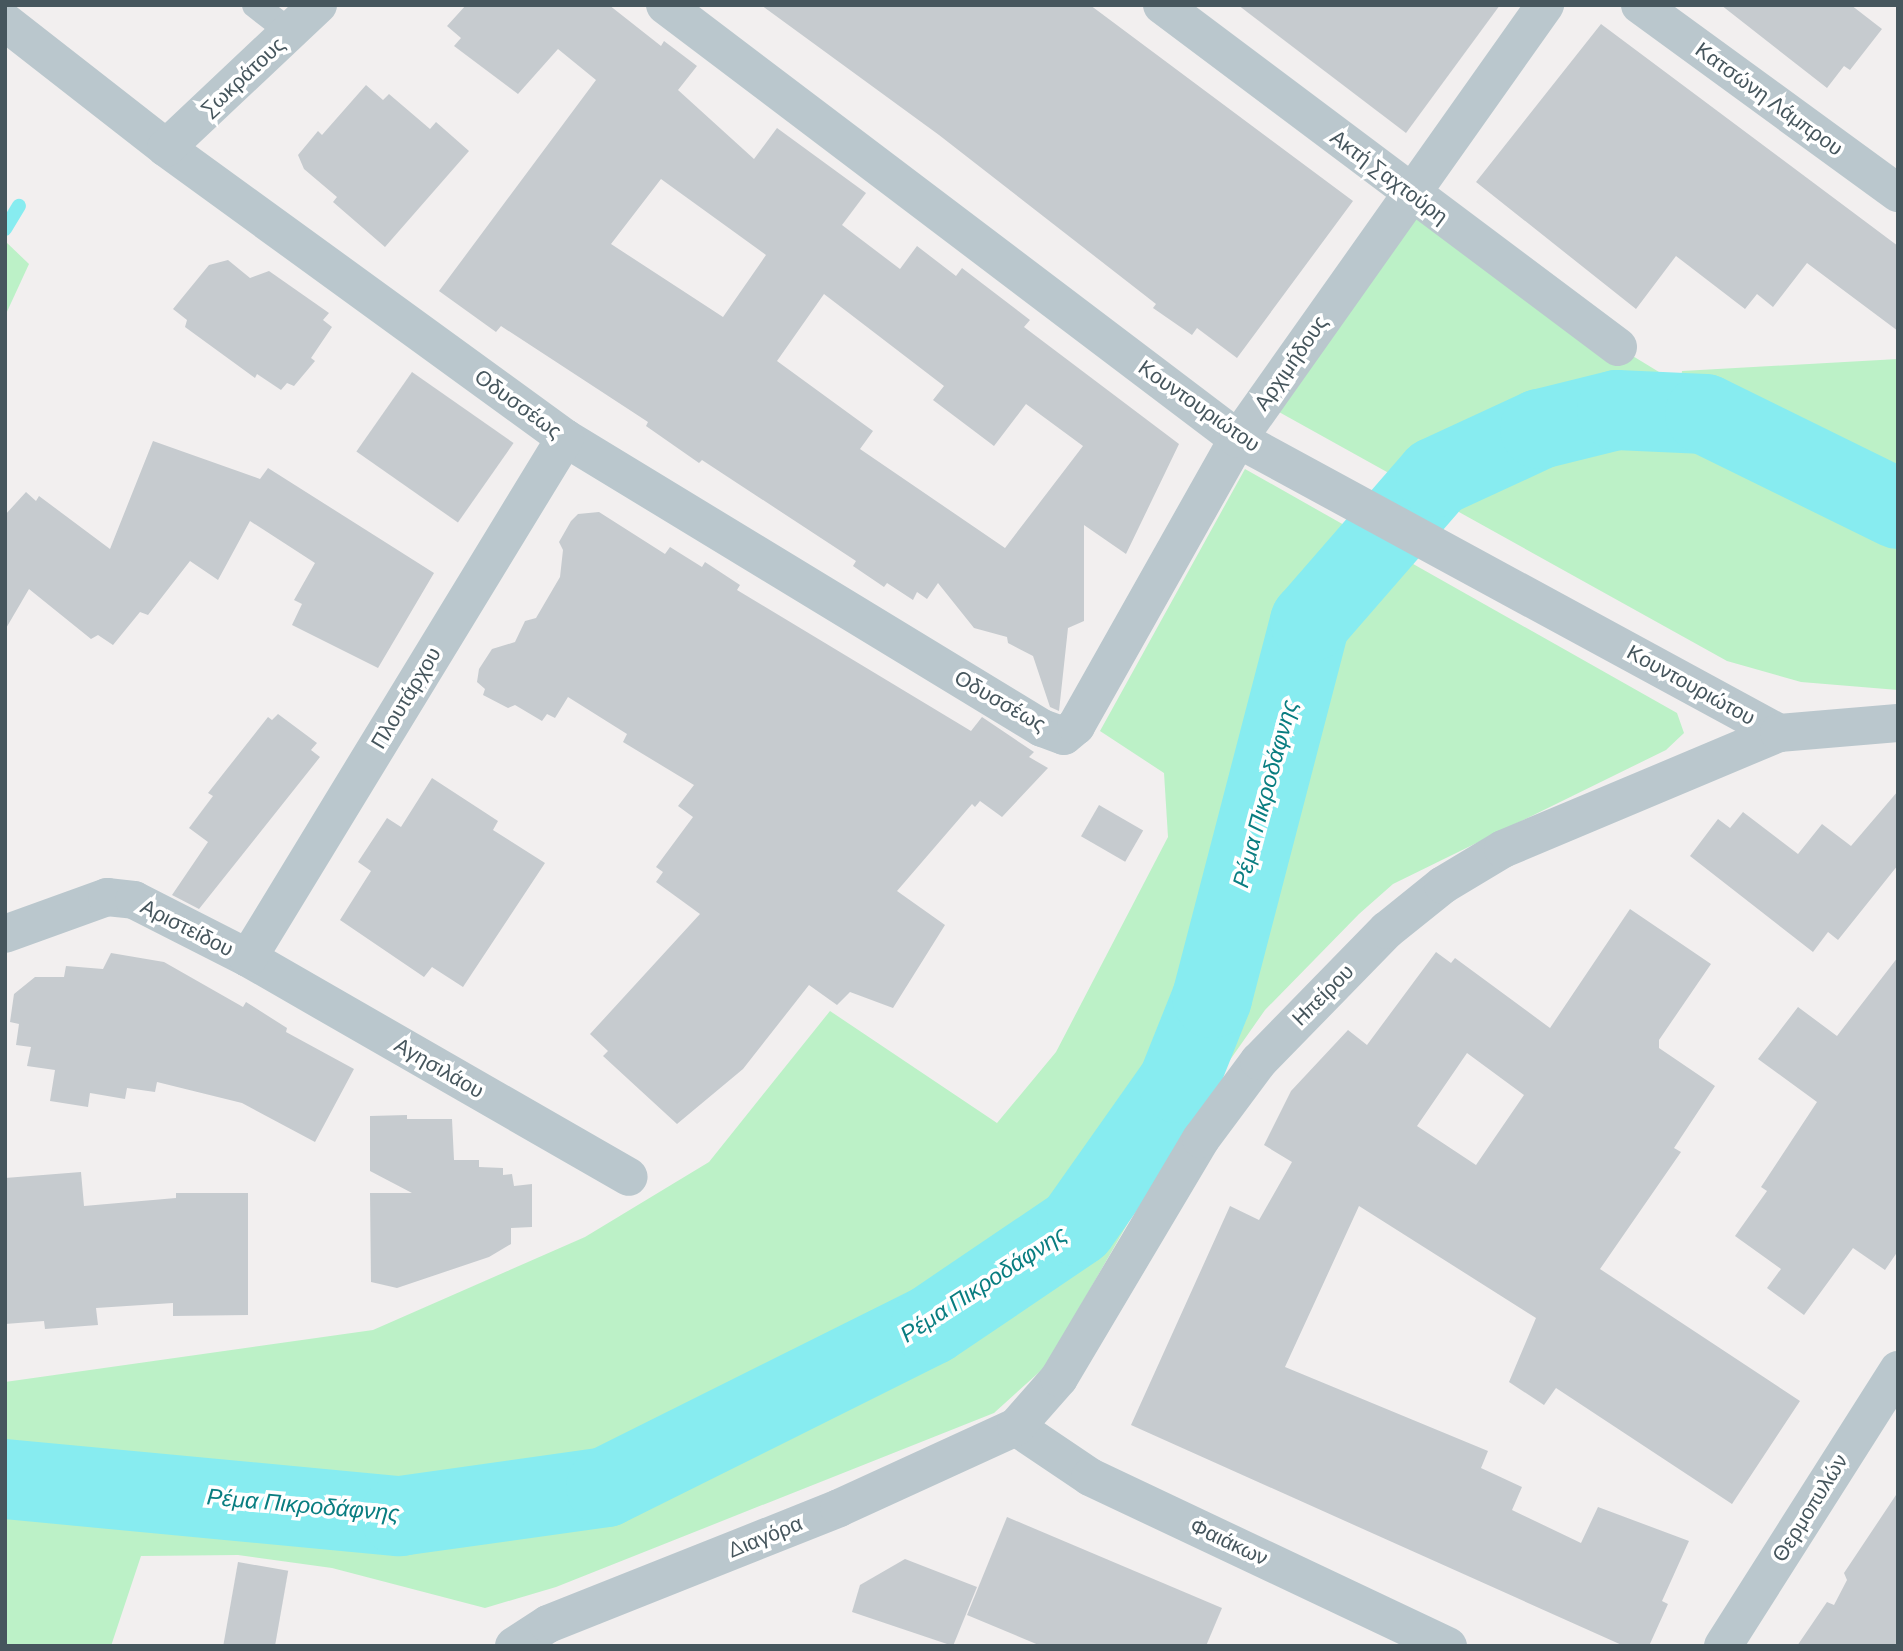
<!DOCTYPE html>
<html>
<head>
<meta charset="utf-8">
<style>
  body { margin:0 }
  #map { position:relative; width:1903px; height:1651px; overflow:hidden; background:#f2efef; font-family:"Nunito Sans",sans-serif }
  div>[style] { position:absolute }
  .green>* { inset:0; background:#bcf1c7 }
  .stream>* { height:14px; margin:-7px; padding:0 7px; transform-origin:7px; border-radius:7px; background:#87ecf0 }
  .river>* { height:80px; margin:-40px; padding:0 40px; transform-origin:40px; border-radius:40px; background:#87ecf0 }
  .building>* { inset:0; background:#c6cbcf; transform-origin:0 0 }
  .lane>* { height:26px; margin:-13px; padding:0 13px; transform-origin:13px; border-radius:13px; background:#bac7cd }
  .street>* { height:38px; margin:-19px; padding:0 19px; transform-origin:19px; border-radius:19px; background:#bac7cd }
  span { translate:-50% -50%; white-space:nowrap; text-align:center; line-height:1.15; -webkit-text-stroke:7px #fff; paint-order:stroke }
  .street-label { font-size:21px; color:#46565d }
  .water-label { font-size:23px; color:#097d80; font-style:italic }
  .frame { position:absolute; inset:0; border:7px solid #46565d; pointer-events:none }
</style>
</head>
<body>
<div id="map">
  <div class="green">
    <div style="clip-path:polygon(1410px 207px,1618px 347px,1841px 483px,1847px 477px,1681px 380px,1682px 371px,1898px 359px,1898px 690px,1801px 682px,1727px 661px,1270px 407px)"></div>
    <div style="clip-path:polygon(5px 241px,29px 264px,5px 316px)"></div>
    <div style="clip-path:polygon(1245px 469px,1677px 713px,1684px 733px,1666px 750px,1393px 884px,1359px 914px,1265px 1010px,1183px 1127px,1046px 1366px,994px 1413px,556px 1587px,485px 1608px,332px 1568px,238px 1555px,141px 1556px,111px 1646px,5px 1646px,5px 1382px,373px 1330px,585px 1237px,709px 1162px,830px 1011px,997px 1123px,1056px 1052px,1168px 837px,1164px 773px,1100px 731px)"></div>
  </div>
  <div class="stream">
    <div style="left:5px;top:229px;width:27px;rotate:-59deg"></div>
  </div>
  <div class="river">
    <div style="left:5px;top:1479px;width:397px;rotate:5.4deg"></div>
    <div style="left:400px;top:1516px;width:208px;rotate:-8deg"></div>
    <div style="left:606px;top:1487px;width:363px;rotate:-26.5deg"></div>
    <div style="left:931px;top:1325px;width:176px;rotate:-34.1deg"></div>
    <div style="left:1077px;top:1226px;width:175px;rotate:-54.8deg"></div>
    <div style="left:1178px;top:1083px;width:92px;rotate:-68.2deg"></div>
    <div style="left:1212px;top:998px;width:389px;rotate:-75.4deg"></div>
    <div style="left:1310px;top:622px;width:192px;rotate:-49deg"></div>
    <div style="left:1436px;top:477px;width:115px;rotate:-24.8deg"></div>
    <div style="left:1540px;top:429px;width:79px;rotate:-13.9deg"></div>
    <div style="left:1617px;top:410px;width:88px;rotate:2.6deg"></div>
    <div style="left:1705px;top:414px;width:215px;rotate:26.2deg"></div>
  </div>
  <div class="building">
    <div style="clip-path:polygon(evenodd,466px 5px,609px 5px,661px 46px,664px 41px,697px 66px,678px 90px,754px 159px,777px 128px,866px 193px,842px 225px,900px 269px,917px 246px,956px 276px,962px 268px,1030px 320px,1024px 327px,1179px 444px,1126px 554px,1084px 525px,1084px 621px,1068px 628px,1059px 711px,1050px 707px,1033px 656px,1008px 643px,1007px 637px,974px 628px,938px 583px,927px 599px,917px 592px,913px 600px,887px 583px,884px 587px,853px 566px,856px 561px,702px 460px,699px 463px,646px 426px,648px 422px,501px 326px,496px 332px,439px 291px,596px 80px,558px 49px,518px 94px,454px 46px,461px 38px,447px 26px,466px 5px,661px 179px,766px 255px,723px 317px,611px 244px,661px 179px,466px 5px,824px 294px,944px 386px,933px 400px,994px 446px,1026px 404px,1083px 446px,1005px 548px,860px 449px,873px 431px,777px 361px,824px 294px)"></div>
    <div style="clip-path:polygon(761px 5px,1090px 5px,1353px 201px,1237px 358px,1197px 328px,1192px 335px,1153px 308px,1156px 304px,939px 135px)"></div>
    <div style="clip-path:polygon(1238px 5px,1500px 5px,1406px 133px)"></div>
    <div style="clip-path:polygon(1721px 5px,1851px 5px,1882px 29px,1850px 70px,1844px 66px,1827px 88px)"></div>
    <div style="clip-path:polygon(1601px 24px,1898px 246px,1898px 331px,1807px 263px,1773px 307px,1757px 294px,1745px 309px,1676px 256px,1636px 309px,1476px 182px)"></div>
    <div style="clip-path:polygon(366px 85px,383px 100px,389px 94px,430px 129px,436px 122px,469px 151px,385px 247px,333px 202px,337px 197px,304px 169px,298px 155px,318px 131px,322px 135px)"></div>
    <div style="clip-path:polygon(228px 260px,250px 278px,269px 271px,329px 313px,323px 320px,332px 327px,311px 358px,315px 361px,294px 386px,287px 383px,281px 390px,257px 374px,255px 378px,185px 327px,187px 320px,173px 309px,209px 265px)"></div>
    <div style="left:412px;top:372px;width:124px;height:97px;rotate:35deg"></div>
    <div style="clip-path:polygon(153px 441px,260px 479px,268px 468px,434px 573px,378px 668px,292px 625px,302px 604px,294px 600px,315px 563px,250px 521px,218px 580px,190px 561px,148px 615px,140px 612px,113px 645px,98px 635px,91px 639px,29px 589px,5px 630px,5px 515px,26px 492px,36px 501px,39px 496px,110px 549px)"></div>
    <div style="clip-path:polygon(599px 512px,665px 554px,670px 547px,702px 567px,705px 562px,740px 585px,737px 590px,971px 731px,982px 717px,1034px 752px,1029px 757px,1048px 768px,1002px 817px,980px 801px,975px 807px,972px 804px,897px 891px,945px 925px,893px 1008px,850px 992px,837px 1005px,809px 985px,743px 1069px,677px 1124px,603px 1056px,608px 1051px,590px 1034px,700px 914px,656px 882px,663px 872px,656px 867px,693px 817px,678px 806px,694px 785px,623px 742px,627px 734px,568px 697px,555px 718px,547px 714px,542px 721px,515px 705px,508px 708px,483px 695px,485px 689px,477px 682px,479px 669px,492px 649px,515px 642px,525px 621px,536px 618px,560px 577px,563px 550px,559px 542px,571px 521px,578px 514px)"></div>
    <div style="clip-path:polygon(278px 714px,317px 743px,311px 750px,320px 757px,199px 909px,172px 895px,208px 842px,189px 828px,213px 796px,208px 793px,268px 717px,272px 720px)"></div>
    <div style="clip-path:polygon(432px 778px,498px 821px,493px 830px,545px 863px,463px 987px,432px 967px,424px 977px,340px 920px,371px 871px,358px 862px,387px 818px,401px 827px)"></div>
    <div style="clip-path:polygon(1898px 791px,1898px 865px,1838px 940px,1828px 932px,1813px 952px,1690px 856px,1718px 819px,1730px 828px,1743px 812px,1798px 854px,1822px 824px,1851px 846px)"></div>
    <div style="left:1099px;top:805px;width:51px;height:36px;rotate:30deg"></div>
    <div style="clip-path:polygon(evenodd,1630px 909px,1711px 964px,1659px 1040px,1659px 1048px,1715px 1086px,1674px 1148px,1681px 1152px,1600px 1269px,1800px 1401px,1732px 1504px,1556px 1388px,1544px 1405px,1509px 1382px,1536px 1318px,1359px 1206px,1285px 1367px,1488px 1451px,1481px 1468px,1522px 1487px,1512px 1510px,1581px 1543px,1598px 1507px,1689px 1541px,1662px 1601px,1668px 1604px,1649px 1646px,1624px 1646px,1131px 1425px,1230px 1206px,1259px 1220px,1292px 1162px,1264px 1145px,1291px 1091px,1348px 1030px,1367px 1045px,1436px 952px,1451px 963px,1455px 958px,1550px 1028px,1630px 909px,1467px 1053px,1524px 1095px,1476px 1165px,1417px 1126px,1467px 1053px)"></div>
    <div style="clip-path:polygon(111px 953px,164px 962px,243px 1007px,246px 1002px,287px 1028px,286px 1032px,354px 1069px,315px 1142px,242px 1103px,157px 1082px,155px 1092px,127px 1088px,125px 1099px,90px 1093px,88px 1107px,50px 1101px,55px 1070px,27px 1066px,31px 1047px,16px 1045px,19px 1024px,10px 1022px,14px 994px,35px 977px,64px 977px,66px 966px,103px 969px)"></div>
    <div style="clip-path:polygon(1898px 957px,1898px 1251px,1885px 1270px,1853px 1248px,1804px 1315px,1767px 1288px,1781px 1269px,1735px 1236px,1767px 1191px,1761px 1187px,1817px 1102px,1758px 1059px,1798px 1007px,1837px 1036px)"></div>
    <div style="clip-path:polygon(407px 1115px,407px 1119px,452px 1119px,454px 1160px,479px 1160px,479px 1167px,503px 1168px,503px 1175px,512px 1174px,514px 1186px,532px 1184px,532px 1227px,511px 1228px,511px 1244px,489px 1257px,397px 1288px,371px 1282px,370px 1193px,412px 1193px,370px 1171px,370px 1116px)"></div>
    <div style="clip-path:polygon(81px 1172px,84px 1206px,176px 1198px,176px 1193px,248px 1193px,248px 1315px,173px 1316px,173px 1303px,96px 1308px,98px 1325px,45px 1329px,44px 1321px,5px 1324px,5px 1178px)"></div>
    <div style="clip-path:polygon(1898px 1492px,1898px 1646px,1797px 1646px,1827px 1602px,1834px 1605px,1847px 1580px,1844px 1573px)"></div>
    <div style="clip-path:polygon(1007px 1517px,1222px 1608px,1206px 1646px,1041px 1646px,967px 1615px)"></div>
    <div style="clip-path:polygon(905px 1559px,977px 1587px,953px 1646px,852px 1612px,860px 1585px)"></div>
    <div style="left:238px;top:1562px;width:51px;height:86px;rotate:10deg"></div>
  </div>
  <div class="lane">
    <div style="left:255px;top:5px;width:44px;rotate:37.6deg"></div>
  </div>
  <div class="street">
    <div style="left:665px;top:5px;width:719px;rotate:37.14deg"></div>
    <div style="left:1238px;top:439px;width:616px;rotate:28.52deg"></div>
    <div style="left:1162px;top:5px;width:570px;rotate:36.87deg"></div>
    <div style="left:1640px;top:5px;width:319px;rotate:36.1deg"></div>
    <div style="left:5px;top:22px;width:204px;rotate:38deg"></div>
    <div style="left:166px;top:148px;width:493px;rotate:36deg"></div>
    <div style="left:565px;top:438px;width:558px;rotate:31.3deg"></div>
    <div style="left:1042px;top:728px;width:23px;rotate:20deg"></div>
    <div style="left:1064px;top:736px;width:16px;rotate:-40deg"></div>
    <div style="left:1076px;top:726px;width:330px;rotate:-60.6deg"></div>
    <div style="left:1238px;top:439px;width:532px;rotate:-54.73deg"></div>
    <div style="left:166px;top:148px;width:209px;rotate:-43.3deg"></div>
    <div style="left:5px;top:934px;width:109px;rotate:-19.9deg"></div>
    <div style="left:107px;top:897px;width:27px;rotate:6deg"></div>
    <div style="left:134px;top:900px;width:128px;rotate:27deg"></div>
    <div style="left:248px;top:958px;width:439px;rotate:29.9deg"></div>
    <div style="left:248px;top:958px;width:609px;rotate:-58.63deg"></div>
    <div style="left:1016px;top:1427px;width:89px;rotate:34deg"></div>
    <div style="left:1090px;top:1477px;width:396px;rotate:25.3deg"></div>
    <div style="left:514px;top:1646px;width:40px;rotate:-32.9deg"></div>
    <div style="left:548px;top:1624px;width:313px;rotate:-21.7deg"></div>
    <div style="left:839px;top:1508px;width:195px;rotate:-24.6deg"></div>
    <div style="left:1016px;top:1427px;width:65px;rotate:-48.7deg"></div>
    <div style="left:1059px;top:1378px;width:278px;rotate:-59.3deg"></div>
    <div style="left:1201px;top:1139px;width:97px;rotate:-53.4deg"></div>
    <div style="left:1259px;top:1061px;width:183px;rotate:-45.7deg"></div>
    <div style="left:1387px;top:930px;width:72px;rotate:-38.8deg"></div>
    <div style="left:1443px;top:885px;width:70px;rotate:-31deg"></div>
    <div style="left:1503px;top:849px;width:299px;rotate:-22.8deg"></div>
    <div style="left:1779px;top:733px;width:119px;rotate:-4.8deg"></div>
    <div style="left:1723px;top:1646px;width:327px;rotate:-57.6deg"></div>
  </div>
  <div class="street-label">
    <span style="left:243px;top:77px;rotate:-43deg">Σωκράτους</span>
    <span style="left:1769px;top:99px;rotate:36deg">Κατσώνη Λάμπρου</span>
    <span style="left:1389px;top:177px;rotate:37deg">Ακτή Σαχτούρη</span>
    <span style="left:1291px;top:363px;rotate:-55deg">Αρχιμήδους</span>
    <span style="left:518px;top:404px;rotate:36deg">Οδυσσέως</span>
    <span style="left:1199px;top:406px;rotate:35deg">Κουντουριώτου</span>
    <span style="left:1691px;top:685px;rotate:29deg">Κουντουριώτου</span>
    <span style="left:406px;top:698px;rotate:-59deg">Πλουτάρχου</span>
    <span style="left:1000px;top:701px;rotate:30deg">Οδυσσέως</span>
    <span style="left:187px;top:928px;rotate:27deg">Αριστείδου</span>
    <span style="left:1323px;top:995px;rotate:-45deg">Ηπείρου</span>
    <span style="left:439px;top:1068px;rotate:30deg">Αγησιλάου</span>
    <span style="left:1810px;top:1508px;rotate:-58deg">Θερμοπυλών</span>
    <span style="left:765px;top:1537px;rotate:-22deg">Διαγόρα</span>
    <span style="left:1229px;top:1542px;rotate:25deg">Φαιάκων</span>
  </div>
  <div class="water-label">
    <span style="left:1266px;top:794px;rotate:-75deg">Ρέμα Πικροδάφνης</span>
    <span style="left:984px;top:1285px;rotate:-33deg">Ρέμα Πικροδάφνης</span>
    <span style="left:303px;top:1506px;rotate:5deg">Ρέμα Πικροδάφνης</span>
  </div>
  <div class="frame"></div>
</div>
</body>
</html>
